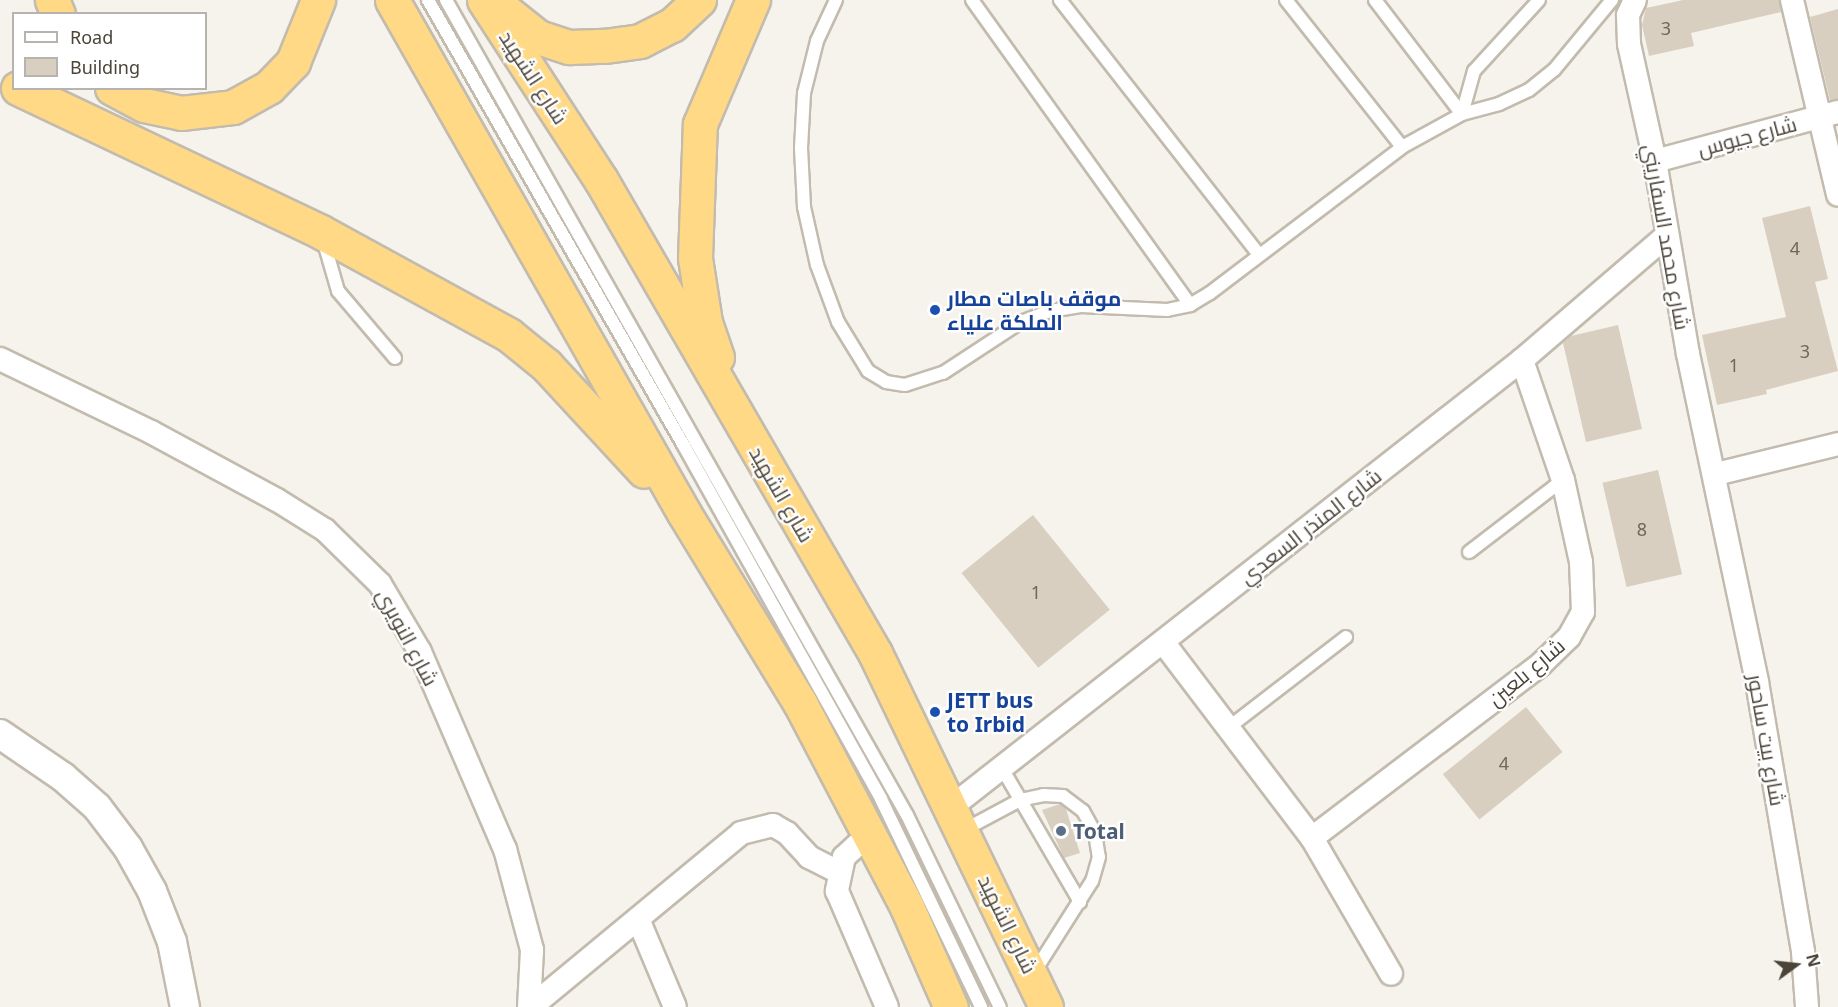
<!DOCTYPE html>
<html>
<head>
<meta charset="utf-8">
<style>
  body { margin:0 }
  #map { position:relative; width:1838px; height:1007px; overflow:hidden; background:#f6f3ec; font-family:"Noto Sans",Cairo,sans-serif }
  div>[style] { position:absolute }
  .building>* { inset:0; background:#d8cfc1; transform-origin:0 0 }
  .roads { filter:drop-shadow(2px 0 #c2bbae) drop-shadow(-2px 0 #c2bbae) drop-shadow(0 2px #c2bbae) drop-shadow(0 -2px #c2bbae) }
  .service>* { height:12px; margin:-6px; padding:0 6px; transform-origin:6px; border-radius:6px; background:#fff }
  .minor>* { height:22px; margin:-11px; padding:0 11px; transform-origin:11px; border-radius:11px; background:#fff }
  .tertiary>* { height:28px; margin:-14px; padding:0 14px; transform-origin:14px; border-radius:14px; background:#fff }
  .trunk>* { height:33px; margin:-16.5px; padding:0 16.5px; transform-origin:16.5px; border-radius:16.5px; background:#ffd985 }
  .dots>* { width:16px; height:16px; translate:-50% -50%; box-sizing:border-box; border:3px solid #fff; border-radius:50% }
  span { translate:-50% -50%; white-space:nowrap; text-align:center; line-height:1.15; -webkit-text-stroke:4.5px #fff; paint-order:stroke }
  .number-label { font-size:18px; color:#6e675b }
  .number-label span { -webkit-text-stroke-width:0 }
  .street-label { font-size:21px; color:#4b4439 }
  .transit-label { font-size:21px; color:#164399; font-weight:700 }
  .left { translate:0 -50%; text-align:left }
  .service-label { font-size:21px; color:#4e5e75; font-weight:700 }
  .legend { position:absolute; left:12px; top:12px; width:195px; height:78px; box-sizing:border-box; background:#fff; border:2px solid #b7b4b0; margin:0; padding:8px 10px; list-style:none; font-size:18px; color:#4b4439 }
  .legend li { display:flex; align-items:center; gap:12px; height:30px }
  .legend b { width:30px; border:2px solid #b7b4b0 }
  .north { position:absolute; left:1766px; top:935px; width:60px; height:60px; -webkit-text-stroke:4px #fff; paint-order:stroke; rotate:75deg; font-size:16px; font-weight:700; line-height:24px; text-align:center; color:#4b4439 }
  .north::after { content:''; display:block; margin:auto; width:21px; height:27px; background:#4b4439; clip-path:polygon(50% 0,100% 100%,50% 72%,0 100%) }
</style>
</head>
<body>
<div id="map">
  <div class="building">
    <div style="clip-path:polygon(1683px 0,1779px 0,1781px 12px,1691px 33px,1694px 46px,1649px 56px,1642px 25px,1646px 8px)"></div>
    <div style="clip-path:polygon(1838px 9px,1838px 99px,1830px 100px,1810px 17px)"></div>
    <div style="clip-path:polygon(1810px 206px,1828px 279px,1815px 282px,1838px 371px,1766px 390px,1767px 394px,1717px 405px,1702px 335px,1786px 317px,1762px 218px)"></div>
    <div style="clip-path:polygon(1618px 325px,1642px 429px,1586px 442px,1563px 343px,1571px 336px)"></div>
    <div style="left:1658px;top:470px;width:107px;height:57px;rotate:77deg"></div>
    <div style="left:1033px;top:515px;width:122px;height:92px;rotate:51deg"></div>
    <div style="left:1526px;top:707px;width:58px;height:107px;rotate:51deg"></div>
    <div style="clip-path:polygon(1060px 804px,1066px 809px,1080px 853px,1064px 858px,1042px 810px)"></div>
  </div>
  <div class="roads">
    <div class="service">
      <div style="left:428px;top:0;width:514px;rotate:60.14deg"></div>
      <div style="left:684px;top:446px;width:404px;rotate:60.8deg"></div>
      <div style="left:881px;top:799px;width:231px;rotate:64.3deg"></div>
      <div style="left:446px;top:0;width:936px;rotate:60.51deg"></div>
      <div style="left:907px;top:815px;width:213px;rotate:64.2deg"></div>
      <div style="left:836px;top:0;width:45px;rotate:114.9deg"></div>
      <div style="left:817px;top:41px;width:54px;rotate:104deg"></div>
      <div style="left:804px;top:93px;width:55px;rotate:93.1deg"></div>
      <div style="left:801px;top:148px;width:59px;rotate:87.1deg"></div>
      <div style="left:804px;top:207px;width:59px;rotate:77.4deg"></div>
      <div style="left:817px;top:265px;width:61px;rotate:69.8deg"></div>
      <div style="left:838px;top:322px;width:57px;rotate:58.5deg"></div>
      <div style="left:868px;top:371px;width:21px;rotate:31deg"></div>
      <div style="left:886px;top:382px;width:19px;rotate:9deg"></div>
      <div style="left:905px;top:385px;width:40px;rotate:-18deg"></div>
      <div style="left:943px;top:373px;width:93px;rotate:-33.2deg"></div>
      <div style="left:1021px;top:322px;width:31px;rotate:-21deg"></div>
      <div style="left:1050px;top:311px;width:31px;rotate:-9deg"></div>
      <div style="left:1081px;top:306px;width:86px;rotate:2.7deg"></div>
      <div style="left:1167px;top:310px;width:24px;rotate:-12deg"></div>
      <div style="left:1190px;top:305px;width:23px;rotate:-31deg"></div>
      <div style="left:1210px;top:293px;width:241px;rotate:-37.2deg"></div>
      <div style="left:1402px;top:147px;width:68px;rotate:-28.8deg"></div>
      <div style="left:1462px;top:114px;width:38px;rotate:-15deg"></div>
      <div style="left:1499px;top:104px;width:33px;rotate:-25deg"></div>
      <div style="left:1529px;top:90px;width:32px;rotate:-39deg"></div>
      <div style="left:1554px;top:70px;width:91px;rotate:-50.4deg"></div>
      <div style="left:972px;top:0;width:375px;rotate:54.4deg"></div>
      <div style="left:1060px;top:0;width:323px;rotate:52deg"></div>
      <div style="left:1286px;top:0;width:187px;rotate:51.7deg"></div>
      <div style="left:1375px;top:0;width:143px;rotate:52.7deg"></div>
      <div style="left:1462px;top:114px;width:45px;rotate:-74.4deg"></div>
      <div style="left:1474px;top:71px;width:96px;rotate:-47.5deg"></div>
      <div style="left:323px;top:239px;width:54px;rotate:73.9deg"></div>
      <div style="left:338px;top:291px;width:88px;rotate:49.6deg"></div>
      <div style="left:1469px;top:552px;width:118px;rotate:-37.5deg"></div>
      <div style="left:1228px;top:728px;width:149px;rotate:-37.6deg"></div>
      <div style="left:1003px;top:770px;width:153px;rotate:59.7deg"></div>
      <div style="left:962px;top:831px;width:66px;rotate:-28.1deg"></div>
      <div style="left:1020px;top:800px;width:24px;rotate:-12deg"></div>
      <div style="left:1043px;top:795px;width:20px;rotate:3deg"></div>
      <div style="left:1063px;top:796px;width:25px;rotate:37deg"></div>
      <div style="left:1083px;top:811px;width:25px;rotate:61deg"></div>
      <div style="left:1095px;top:833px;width:24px;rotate:81deg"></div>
      <div style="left:1099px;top:857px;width:25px;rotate:106deg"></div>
      <div style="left:1092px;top:881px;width:110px;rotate:122.4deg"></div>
    </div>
    <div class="minor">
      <div style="left:1635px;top:0;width:17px;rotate:115deg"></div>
      <div style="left:1628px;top:15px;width:29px;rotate:88deg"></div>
      <div style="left:1629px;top:44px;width:120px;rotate:77.5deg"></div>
      <div style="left:1655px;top:161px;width:196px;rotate:80.3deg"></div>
      <div style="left:1688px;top:354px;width:335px;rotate:78.1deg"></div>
      <div style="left:1757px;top:682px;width:274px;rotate:80.3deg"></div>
      <div style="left:1803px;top:952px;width:55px;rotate:85.8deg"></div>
      <div style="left:1792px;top:0;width:200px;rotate:76.7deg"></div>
      <div style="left:1655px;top:161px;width:189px;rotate:-15deg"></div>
      <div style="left:0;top:359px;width:168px;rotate:25.8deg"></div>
      <div style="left:151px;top:432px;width:143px;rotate:28.4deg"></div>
      <div style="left:277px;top:500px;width:57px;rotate:32deg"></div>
      <div style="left:325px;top:530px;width:77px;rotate:44.5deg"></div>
      <div style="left:380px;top:584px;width:79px;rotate:59.5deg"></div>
      <div style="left:420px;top:652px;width:215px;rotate:66.7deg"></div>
      <div style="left:505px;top:849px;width:105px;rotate:75deg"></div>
      <div style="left:532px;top:950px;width:57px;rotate:93deg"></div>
      <div style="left:1716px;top:474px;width:126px;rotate:-13.8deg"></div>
      <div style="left:1163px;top:642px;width:246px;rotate:52.8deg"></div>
      <div style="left:1312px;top:838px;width:157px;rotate:59.8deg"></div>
      <div style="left:950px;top:808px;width:727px;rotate:-38.07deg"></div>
      <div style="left:1522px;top:360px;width:189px;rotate:-40.7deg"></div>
      <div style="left:873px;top:838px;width:17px;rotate:156deg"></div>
      <div style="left:857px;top:845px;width:18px;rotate:137deg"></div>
      <div style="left:844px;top:857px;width:35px;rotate:102deg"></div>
      <div style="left:837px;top:891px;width:126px;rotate:66.7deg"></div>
      <div style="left:1312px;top:838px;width:288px;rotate:-37.2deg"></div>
      <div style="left:1541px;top:664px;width:39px;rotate:-44deg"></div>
      <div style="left:1569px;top:637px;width:29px;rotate:-61deg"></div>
      <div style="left:1583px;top:612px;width:50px;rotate:-92.3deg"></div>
      <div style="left:1581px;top:562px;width:84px;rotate:-102.4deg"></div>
      <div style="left:1563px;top:480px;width:127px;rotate:-108.9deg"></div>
      <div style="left:638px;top:919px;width:95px;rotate:67.2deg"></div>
      <div style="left:531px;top:1007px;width:273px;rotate:-39.6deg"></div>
      <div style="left:741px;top:833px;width:33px;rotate:-14deg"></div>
      <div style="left:773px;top:825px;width:16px;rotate:30deg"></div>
      <div style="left:787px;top:833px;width:33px;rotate:47deg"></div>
      <div style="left:809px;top:857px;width:33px;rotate:27deg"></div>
    </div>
    <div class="tertiary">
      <div style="left:0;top:734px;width:76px;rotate:34.3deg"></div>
      <div style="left:63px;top:777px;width:45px;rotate:41.4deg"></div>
      <div style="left:97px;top:807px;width:51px;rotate:52.9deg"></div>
      <div style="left:128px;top:848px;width:49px;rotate:60.8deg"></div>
      <div style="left:152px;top:891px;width:55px;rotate:68.6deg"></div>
      <div style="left:172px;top:942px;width:66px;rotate:78.7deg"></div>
    </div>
    <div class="trunk">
      <div style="left:52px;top:0;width:15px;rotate:67deg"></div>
      <div style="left:392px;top:0;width:590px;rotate:60.35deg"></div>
      <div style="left:684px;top:513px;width:223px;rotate:58.6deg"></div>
      <div style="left:800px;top:703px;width:230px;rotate:62.3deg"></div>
      <div style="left:907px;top:907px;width:109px;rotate:66.3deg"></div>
      <div style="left:484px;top:0;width:215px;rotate:57deg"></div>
      <div style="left:601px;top:180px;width:547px;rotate:59.92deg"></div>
      <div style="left:875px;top:653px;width:393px;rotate:64.2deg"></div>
      <div style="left:499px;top:6px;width:50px;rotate:38.5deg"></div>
      <div style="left:538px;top:37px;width:33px;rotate:18deg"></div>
      <div style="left:569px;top:47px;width:36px;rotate:-2deg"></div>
      <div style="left:605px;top:46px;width:35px;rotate:-8deg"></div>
      <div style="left:640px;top:41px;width:36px;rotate:-27deg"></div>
      <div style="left:672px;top:25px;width:37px;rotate:-43deg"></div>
      <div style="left:18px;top:88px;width:335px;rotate:25.4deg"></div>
      <div style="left:321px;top:232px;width:214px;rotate:28.7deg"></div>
      <div style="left:509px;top:335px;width:48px;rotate:39deg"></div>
      <div style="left:546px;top:365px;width:144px;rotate:47.2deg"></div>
      <div style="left:112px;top:88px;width:36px;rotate:28deg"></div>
      <div style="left:144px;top:105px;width:38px;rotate:12deg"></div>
      <div style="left:181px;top:113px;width:52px;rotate:-6.6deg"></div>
      <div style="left:233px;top:107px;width:41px;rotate:-29.1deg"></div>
      <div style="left:269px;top:87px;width:35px;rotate:-46deg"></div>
      <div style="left:293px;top:62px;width:67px;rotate:-68deg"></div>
      <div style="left:717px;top:357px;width:37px;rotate:-109deg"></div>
      <div style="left:705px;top:322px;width:65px;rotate:-98.9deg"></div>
      <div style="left:695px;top:258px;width:134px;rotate:-87.9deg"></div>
      <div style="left:700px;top:124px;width:135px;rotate:-66.9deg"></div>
    </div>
  </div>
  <div class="dots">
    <div style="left:935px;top:310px;background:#1a4fb4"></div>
    <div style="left:935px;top:712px;background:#1a4fb4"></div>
    <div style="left:1061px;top:831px;background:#5c6f8a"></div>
  </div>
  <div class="number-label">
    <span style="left:1666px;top:28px">3</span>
    <span style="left:1795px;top:248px">4</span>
    <span style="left:1805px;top:351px">3</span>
    <span style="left:1734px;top:365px">1</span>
    <span style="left:1642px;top:529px">8</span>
    <span style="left:1036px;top:592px">1</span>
    <span style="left:1504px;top:763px">4</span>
  </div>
  <div class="street-label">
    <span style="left:534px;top:77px;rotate:57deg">شارع الشهيد</span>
    <span style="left:1747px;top:136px;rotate:-15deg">شارع جيوس</span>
    <span style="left:1667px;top:237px;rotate:80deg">شارع محمد السفاريني</span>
    <span style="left:782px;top:494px;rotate:60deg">شارع الشهيد</span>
    <span style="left:1310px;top:526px;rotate:-38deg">شارع المنذر السعدي</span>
    <span style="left:408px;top:637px;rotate:62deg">شارع النويري</span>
    <span style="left:1526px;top:672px;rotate:-40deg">شارع بلعين</span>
    <span style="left:1767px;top:740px;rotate:80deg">شارع بيت ساحور</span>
    <span style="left:1008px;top:924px;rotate:64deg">شارع الشهيد</span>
  </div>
  <div class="transit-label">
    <span class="left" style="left:947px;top:310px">موقف باصات مطار<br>الملكة علياء</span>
    <span class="left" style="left:947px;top:712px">JETT bus<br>to Irbid</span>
  </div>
  <div class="service-label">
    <span class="left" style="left:1073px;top:831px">Total</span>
  </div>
  <ul class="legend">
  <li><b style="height:8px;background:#fff"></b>Road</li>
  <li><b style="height:16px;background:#d8cfc1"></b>Building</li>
  </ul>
  <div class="north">N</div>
</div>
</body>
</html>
